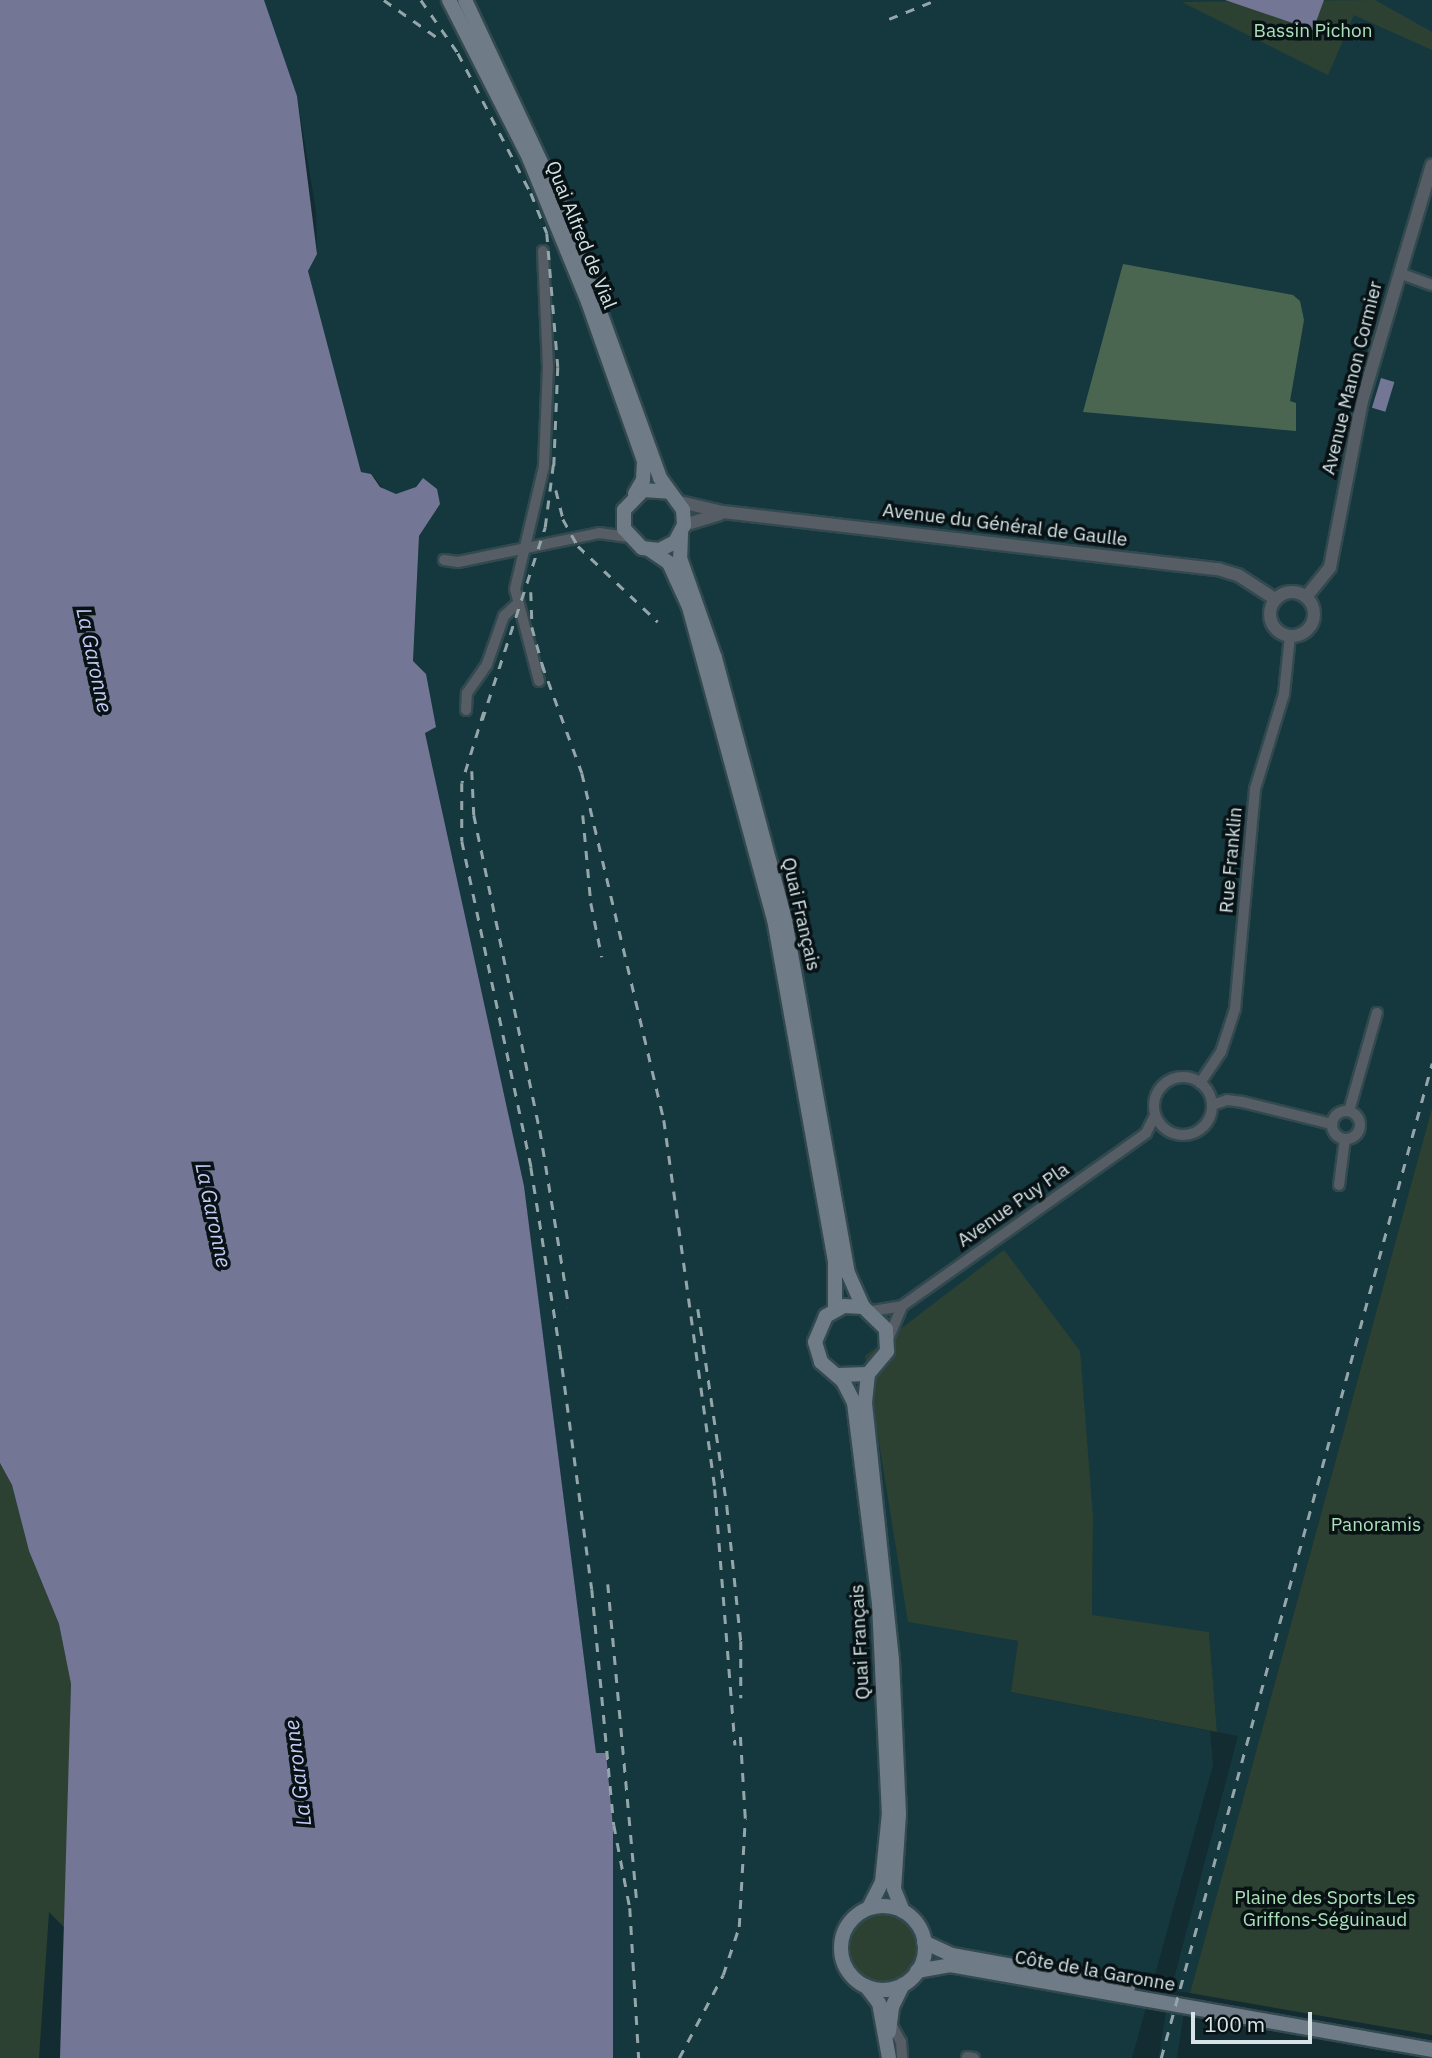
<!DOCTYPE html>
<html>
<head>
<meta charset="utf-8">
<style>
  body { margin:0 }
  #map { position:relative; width:1432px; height:2058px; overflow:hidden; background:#132c32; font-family:"IBM Plex Sans",sans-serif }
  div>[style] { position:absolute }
  .built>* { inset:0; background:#15383f; transform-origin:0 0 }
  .green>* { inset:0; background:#2d4132 }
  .round { border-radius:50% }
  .forest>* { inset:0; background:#4a6651 }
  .water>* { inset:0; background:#737695; transform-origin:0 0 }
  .roads { filter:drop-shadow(2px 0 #32494f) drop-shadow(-2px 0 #32494f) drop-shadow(0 2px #32494f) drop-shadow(0 -2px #32494f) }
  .minor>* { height:10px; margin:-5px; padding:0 5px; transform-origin:5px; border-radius:5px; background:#565d64 }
  .minor>.ring { margin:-5px; padding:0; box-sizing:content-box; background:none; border:10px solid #565d64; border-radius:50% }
  .tertiary>* { height:12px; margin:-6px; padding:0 6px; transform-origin:6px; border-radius:6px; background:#565d64 }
  .tertiary>.ring { margin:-6px; padding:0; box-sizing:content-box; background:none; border:12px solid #565d64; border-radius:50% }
  .secondary>* { height:14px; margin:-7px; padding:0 7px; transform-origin:7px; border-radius:7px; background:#6f7b86 }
  .secondary>.ring { margin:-7px; padding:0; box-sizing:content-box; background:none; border:14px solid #6f7b86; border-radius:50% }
  .rail>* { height:2.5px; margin-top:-1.25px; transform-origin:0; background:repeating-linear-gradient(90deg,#94a6aa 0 9px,transparent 0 18px) }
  span { translate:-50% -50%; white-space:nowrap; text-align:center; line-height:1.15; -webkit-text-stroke:7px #081215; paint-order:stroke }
  .park-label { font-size:19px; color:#abe0b8 }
  .street-label { font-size:19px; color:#d6e4e8 }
  .water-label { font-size:21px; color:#c5caf6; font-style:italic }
  .scale { position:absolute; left:1191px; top:2012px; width:121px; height:32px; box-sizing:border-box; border:4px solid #d6e4e8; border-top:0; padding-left:9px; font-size:21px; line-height:24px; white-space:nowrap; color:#d6e4e8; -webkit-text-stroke:5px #081215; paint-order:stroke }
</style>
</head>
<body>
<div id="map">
  <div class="built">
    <div style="clip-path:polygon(264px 0,1432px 0,1432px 1108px,1190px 1993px,1171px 1990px,1238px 1736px,1217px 1732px,1209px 1632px,1092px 1616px,1093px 1517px,908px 1622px,1018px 1641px,1011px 1692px,1210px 1731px,1213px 1765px,1132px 2058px,613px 2058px,613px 1827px,606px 1753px,596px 1754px,524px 1186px,425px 732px,436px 726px,413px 661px,419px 536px,440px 504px,423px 478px,412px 490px,396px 494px,386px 491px,371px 474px,361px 472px,308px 271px,317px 254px,316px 211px,297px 96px)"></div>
    <div style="left:1166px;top:2011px;width:18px;height:49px;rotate:9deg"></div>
  </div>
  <div class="green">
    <div style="clip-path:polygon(1375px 0,1432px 32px,1432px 50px,1354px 15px,1328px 75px,1182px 2px)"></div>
    <div style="clip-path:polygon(1432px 1108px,1432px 2035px,1190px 1993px)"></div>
    <div style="clip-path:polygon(1004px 1250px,1080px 1351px,1093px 1517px,1092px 1615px,1209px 1632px,1217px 1732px,1011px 1692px,1018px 1641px,908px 1622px,865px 1356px)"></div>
    <div style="clip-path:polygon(0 1463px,12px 1485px,29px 1551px,59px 1624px,71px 1684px,66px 1929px,49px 1912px,39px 2058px,0 2058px)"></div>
    <div class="round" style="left:846px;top:1912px;width:72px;height:72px"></div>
  </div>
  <div class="forest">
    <div style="clip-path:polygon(1123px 264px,1293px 295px,1300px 301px,1304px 320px,1290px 401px,1296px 403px,1296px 431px,1083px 412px)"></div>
  </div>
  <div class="water">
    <div style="clip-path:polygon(0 0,264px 0,297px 96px,317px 254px,308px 271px,361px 472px,371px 474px,380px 487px,396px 494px,416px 487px,423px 478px,437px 489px,440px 504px,419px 536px,413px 661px,426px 674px,436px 727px,425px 733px,524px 1186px,596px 1753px,606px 1753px,613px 1827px,613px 2058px,60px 2058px,71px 1684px,59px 1624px,29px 1551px,12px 1485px,0 1463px)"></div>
    <div style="clip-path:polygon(1225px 0,1324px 0,1313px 30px)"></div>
    <div style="left:1381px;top:378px;width:14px;height:31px;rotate:17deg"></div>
  </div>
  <div class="roads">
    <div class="minor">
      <div style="left:1399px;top:273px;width:35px;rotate:20deg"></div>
      <div style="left:444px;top:560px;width:14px;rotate:8deg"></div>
      <div style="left:458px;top:562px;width:144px;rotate:-11.6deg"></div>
      <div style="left:599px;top:533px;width:29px;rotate:8deg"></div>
      <div style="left:539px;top:681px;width:95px;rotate:-104.6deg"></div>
      <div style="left:515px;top:589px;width:126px;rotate:-76.7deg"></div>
      <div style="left:544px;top:466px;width:99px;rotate:-87.7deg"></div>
      <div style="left:548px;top:367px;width:116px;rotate:-92.5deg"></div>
      <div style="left:466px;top:710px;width:17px;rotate:-87deg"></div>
      <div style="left:467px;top:693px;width:35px;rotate:-55deg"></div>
      <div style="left:487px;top:664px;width:51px;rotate:-70.5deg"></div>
      <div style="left:504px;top:616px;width:16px;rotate:-43deg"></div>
      <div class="ring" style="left:1154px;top:1077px;width:48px;height:48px"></div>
      <div style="left:1200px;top:1083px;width:37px;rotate:-56deg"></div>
      <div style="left:1221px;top:1052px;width:45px;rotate:-72deg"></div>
      <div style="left:1235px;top:1009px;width:221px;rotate:-84.8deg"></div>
      <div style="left:1255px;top:789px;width:99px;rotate:-73deg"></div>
      <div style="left:1284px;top:694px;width:58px;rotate:-84.1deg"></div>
      <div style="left:1212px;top:1105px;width:16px;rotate:-18deg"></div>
      <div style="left:1227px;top:1100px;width:16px;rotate:7deg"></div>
      <div style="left:1243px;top:1102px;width:92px;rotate:13.9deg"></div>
      <div style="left:1349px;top:1111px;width:102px;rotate:-74.1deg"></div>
      <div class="ring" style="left:1332px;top:1111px;width:18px;height:18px"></div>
      <div style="left:1339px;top:1185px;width:46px;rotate:-82.6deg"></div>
      <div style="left:872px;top:1311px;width:30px;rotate:-9deg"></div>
      <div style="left:902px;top:1306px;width:299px;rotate:-35.3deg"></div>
      <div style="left:1146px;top:1133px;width:20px;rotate:-63deg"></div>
      <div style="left:889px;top:1337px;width:34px;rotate:-67deg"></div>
      <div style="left:891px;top:2024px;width:21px;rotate:61deg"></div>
      <div style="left:901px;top:2042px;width:16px;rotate:86deg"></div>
      <div style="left:967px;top:2057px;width:7px;rotate:8deg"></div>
    </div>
    <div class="tertiary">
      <div style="left:680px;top:502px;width:44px;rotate:13.1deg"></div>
      <div style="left:723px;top:512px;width:498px;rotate:6.6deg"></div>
      <div style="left:1218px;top:569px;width:21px;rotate:17deg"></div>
      <div style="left:1238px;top:575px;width:44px;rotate:33deg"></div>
      <div style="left:684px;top:525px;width:37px;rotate:-17deg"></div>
      <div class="ring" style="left:1270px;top:592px;width:32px;height:32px"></div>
      <div style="left:1306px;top:597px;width:38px;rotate:-51deg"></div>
      <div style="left:1330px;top:567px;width:169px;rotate:-79.1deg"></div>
      <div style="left:1362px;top:401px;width:246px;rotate:-73.5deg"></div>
    </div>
    <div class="secondary">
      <div style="left:449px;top:0;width:177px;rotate:63.1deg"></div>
      <div style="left:529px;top:158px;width:156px;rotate:67.7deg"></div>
      <div style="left:588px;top:302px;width:169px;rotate:70.6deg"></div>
      <div style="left:644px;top:461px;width:19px;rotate:93deg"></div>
      <div style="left:643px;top:480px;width:16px;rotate:120deg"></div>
      <div style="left:465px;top:0;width:229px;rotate:64.9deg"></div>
      <div style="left:562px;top:207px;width:288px;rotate:70.1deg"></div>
      <div style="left:660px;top:478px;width:39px;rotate:54deg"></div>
      <div style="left:683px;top:510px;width:15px;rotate:86deg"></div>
      <div style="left:684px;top:525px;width:19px;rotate:118deg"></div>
      <div style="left:675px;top:542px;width:18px;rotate:153deg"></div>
      <div style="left:659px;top:550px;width:17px;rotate:-173deg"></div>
      <div style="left:642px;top:548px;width:26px;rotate:-133deg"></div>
      <div style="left:624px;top:529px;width:19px;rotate:-90deg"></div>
      <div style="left:624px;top:510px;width:28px;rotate:-46deg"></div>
      <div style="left:643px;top:490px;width:26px;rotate:4deg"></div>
      <div style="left:681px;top:534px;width:24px;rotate:92deg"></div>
      <div style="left:680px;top:558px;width:106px;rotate:70.7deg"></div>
      <div style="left:715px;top:658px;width:271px;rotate:75deg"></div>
      <div style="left:785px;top:920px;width:359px;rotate:79.9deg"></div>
      <div style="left:848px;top:1273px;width:37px;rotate:66deg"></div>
      <div style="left:650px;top:550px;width:23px;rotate:34deg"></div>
      <div style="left:669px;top:563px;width:48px;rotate:65.6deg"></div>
      <div style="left:689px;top:607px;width:323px;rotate:74.8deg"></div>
      <div style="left:774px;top:919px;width:347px;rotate:79.9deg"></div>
      <div style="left:835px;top:1261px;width:48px;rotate:90deg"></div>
      <div style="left:868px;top:1374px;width:29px;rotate:96deg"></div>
      <div style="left:865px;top:1403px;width:258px;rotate:84deg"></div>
      <div style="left:892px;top:1660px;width:154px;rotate:87.4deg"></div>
      <div style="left:899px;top:1814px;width:75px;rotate:93.8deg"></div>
      <div style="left:894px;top:1889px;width:24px;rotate:68deg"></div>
      <div style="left:837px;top:1375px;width:31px;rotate:-2deg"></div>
      <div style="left:868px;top:1374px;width:30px;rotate:-50deg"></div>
      <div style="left:887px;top:1351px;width:22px;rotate:-93deg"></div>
      <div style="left:886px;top:1329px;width:32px;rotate:-136deg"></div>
      <div style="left:863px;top:1307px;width:19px;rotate:-177deg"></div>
      <div style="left:844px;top:1306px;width:21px;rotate:151deg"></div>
      <div style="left:826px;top:1316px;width:28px;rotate:113deg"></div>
      <div style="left:815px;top:1342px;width:21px;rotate:73deg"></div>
      <div style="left:821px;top:1362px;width:29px;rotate:41deg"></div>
      <div style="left:843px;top:1381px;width:25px;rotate:63deg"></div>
      <div style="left:854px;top:1403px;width:203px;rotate:82.9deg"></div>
      <div style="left:879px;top:1604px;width:209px;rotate:87.3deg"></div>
      <div style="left:889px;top:1813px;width:69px;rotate:95.8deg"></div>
      <div style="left:882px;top:1882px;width:29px;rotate:117deg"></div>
      <div class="ring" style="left:841px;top:1906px;width:70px;height:70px"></div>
      <div style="left:924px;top:1942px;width:31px;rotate:25deg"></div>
      <div style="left:952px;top:1955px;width:179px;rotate:10.3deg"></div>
      <div style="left:917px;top:1971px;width:34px;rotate:-10deg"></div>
      <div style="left:950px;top:1965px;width:489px;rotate:10deg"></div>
      <div style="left:866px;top:1986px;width:21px;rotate:53deg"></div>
      <div style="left:879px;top:2003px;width:56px;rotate:79.7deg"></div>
      <div style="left:889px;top:2032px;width:25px;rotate:-83deg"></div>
      <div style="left:892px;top:2007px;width:25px;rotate:-64deg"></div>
    </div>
  </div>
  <div class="rail">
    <div style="left:384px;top:0;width:70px;rotate:35.1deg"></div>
    <div style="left:421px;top:0;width:65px;rotate:55.1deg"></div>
    <div style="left:458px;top:53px;width:158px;rotate:62.5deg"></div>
    <div style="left:531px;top:193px;width:43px;rotate:68.2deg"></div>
    <div style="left:547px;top:233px;width:134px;rotate:85.3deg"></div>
    <div style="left:558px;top:367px;width:99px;rotate:92.3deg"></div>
    <div style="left:889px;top:19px;width:51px;rotate:-22deg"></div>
    <div style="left:556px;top:490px;width:30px;rotate:76deg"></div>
    <div style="left:563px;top:519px;width:31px;rotate:61deg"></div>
    <div style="left:578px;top:546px;width:110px;rotate:43.5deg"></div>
    <div style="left:531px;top:592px;width:35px;rotate:88deg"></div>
    <div style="left:532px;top:627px;width:49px;rotate:74.5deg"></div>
    <div style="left:542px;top:664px;width:116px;rotate:69.8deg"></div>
    <div style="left:582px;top:773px;width:357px;rotate:76.7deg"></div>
    <div style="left:664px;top:1120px;width:373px;rotate:82.1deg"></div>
    <div style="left:715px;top:1489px;width:257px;rotate:85.5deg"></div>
    <div style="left:484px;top:712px;width:74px;rotate:107.2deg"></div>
    <div style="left:462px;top:783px;width:58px;rotate:90deg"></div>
    <div style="left:462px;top:841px;width:333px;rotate:78deg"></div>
    <div style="left:531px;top:1167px;width:185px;rotate:81deg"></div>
    <div style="left:560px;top:1350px;width:241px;rotate:82.4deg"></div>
    <div style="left:592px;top:1589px;width:237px;rotate:84.7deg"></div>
    <div style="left:614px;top:1825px;width:85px;rotate:79.1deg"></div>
    <div style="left:630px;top:1908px;width:150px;rotate:86.6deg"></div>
    <div style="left:482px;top:720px;width:203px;rotate:-71.9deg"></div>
    <div style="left:545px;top:527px;width:70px;rotate:-82.6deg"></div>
    <div style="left:472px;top:771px;width:44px;rotate:87.4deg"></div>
    <div style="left:474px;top:815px;width:322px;rotate:78.2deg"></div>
    <div style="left:540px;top:1130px;width:180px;rotate:80.7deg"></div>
    <div style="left:583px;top:815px;width:88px;rotate:84.8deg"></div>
    <div style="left:591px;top:903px;width:55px;rotate:78.5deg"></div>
    <div style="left:698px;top:1309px;width:199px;rotate:81.6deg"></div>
    <div style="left:727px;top:1506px;width:136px;rotate:84.1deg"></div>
    <div style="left:741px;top:1641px;width:57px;rotate:90deg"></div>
    <div style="left:608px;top:1584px;width:321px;rotate:84.8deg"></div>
    <div style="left:679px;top:2058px;width:94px;rotate:-62.1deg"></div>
    <div style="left:723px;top:1975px;width:51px;rotate:-71.6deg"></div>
    <div style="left:739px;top:1927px;width:109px;rotate:-86.8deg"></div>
    <div style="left:745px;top:1818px;width:85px;rotate:-93.4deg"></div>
    <div style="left:1161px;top:2058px;width:1031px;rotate:-74.76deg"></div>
  </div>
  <div class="park-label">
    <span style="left:1313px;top:31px">Bassin Pichon</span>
    <span style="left:1376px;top:1525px">Panoramis</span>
    <span style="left:1325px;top:1909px">Plaine des Sports Les<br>Griffons-Séguinaud</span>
  </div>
  <div class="street-label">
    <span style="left:581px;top:235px;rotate:68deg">Quai Alfred de Vial</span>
    <span style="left:1352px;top:378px;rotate:-76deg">Avenue Manon Cormier</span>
    <span style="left:1005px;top:525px;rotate:7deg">Avenue du Général de Gaulle</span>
    <span style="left:1231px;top:860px;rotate:-85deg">Rue Franklin</span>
    <span style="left:801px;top:914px;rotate:77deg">Quai Français</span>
    <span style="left:1013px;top:1205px;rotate:-35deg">Avenue Puy Pla</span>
    <span style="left:860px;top:1642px;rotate:-93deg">Quai Français</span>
    <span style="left:1095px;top:1971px;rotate:10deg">Côte de la Garonne</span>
  </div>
  <div class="water-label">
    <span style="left:95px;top:660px;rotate:78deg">La Garonne</span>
    <span style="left:214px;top:1215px;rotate:78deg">La Garonne</span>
    <span style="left:297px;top:1773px;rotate:-97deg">La Garonne</span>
  </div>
  <div class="scale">100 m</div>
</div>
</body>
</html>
